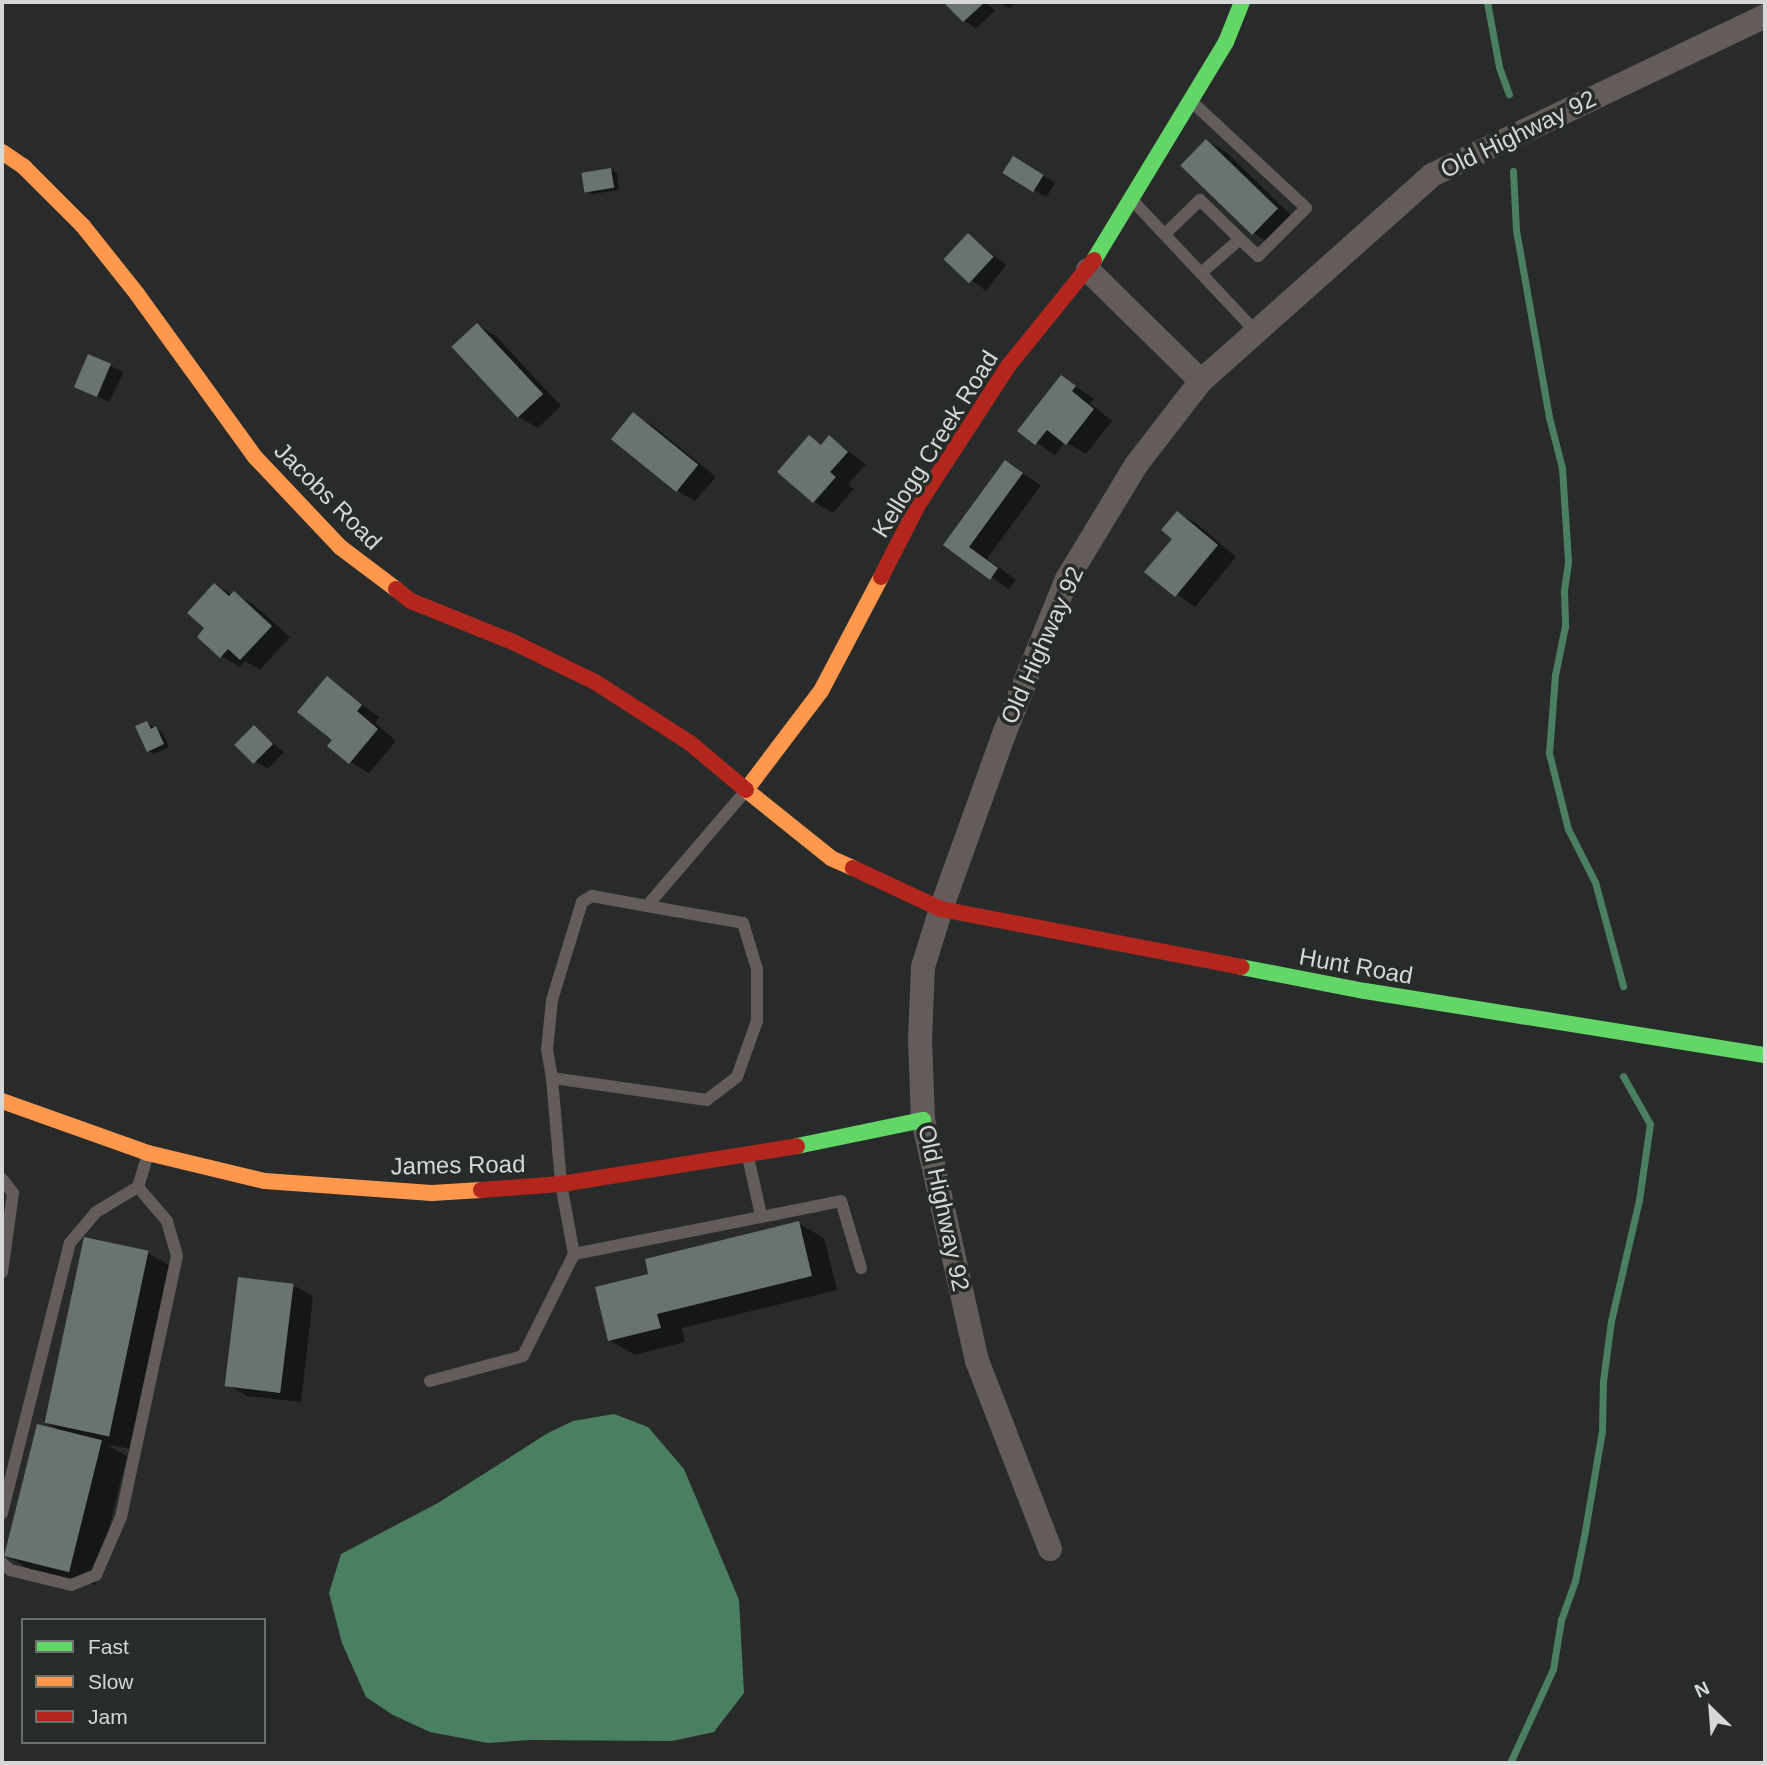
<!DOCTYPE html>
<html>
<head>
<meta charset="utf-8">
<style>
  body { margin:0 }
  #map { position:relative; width:1767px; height:1765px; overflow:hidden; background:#292b2a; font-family:Arial,sans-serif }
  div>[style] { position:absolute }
  .water>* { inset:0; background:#4a805f }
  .shadow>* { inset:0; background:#0007; transform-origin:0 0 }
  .stream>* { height:7px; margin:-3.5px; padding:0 3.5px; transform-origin:3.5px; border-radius:3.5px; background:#4a805f }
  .building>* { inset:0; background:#68746d; transform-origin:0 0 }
  .lane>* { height:12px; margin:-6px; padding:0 6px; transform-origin:6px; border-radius:6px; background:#635c5a }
  .street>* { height:24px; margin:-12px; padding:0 12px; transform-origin:12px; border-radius:12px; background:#635c5a }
  .fast>* { height:16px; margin:-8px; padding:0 8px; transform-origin:8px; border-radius:8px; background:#63d668 }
  .slow>* { height:16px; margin:-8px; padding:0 8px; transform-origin:8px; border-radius:8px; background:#ff974d }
  .jam>* { height:16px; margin:-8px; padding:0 8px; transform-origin:8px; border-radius:8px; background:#b3261e }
  span { translate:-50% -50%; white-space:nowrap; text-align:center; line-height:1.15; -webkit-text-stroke:7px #282c29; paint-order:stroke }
  .street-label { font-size:24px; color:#d5d8d6 }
  .frame { position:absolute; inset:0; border:4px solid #d5d8d6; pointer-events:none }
  .legend { position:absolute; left:21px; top:1618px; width:245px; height:126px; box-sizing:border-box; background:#282c29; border:2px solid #6d716e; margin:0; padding:9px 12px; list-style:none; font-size:21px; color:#d5d8d6 }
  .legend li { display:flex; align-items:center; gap:14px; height:35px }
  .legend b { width:35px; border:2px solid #6d716e }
  .north { position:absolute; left:1676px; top:1674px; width:70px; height:70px; -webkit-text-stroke:5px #282c29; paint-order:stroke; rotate:335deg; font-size:19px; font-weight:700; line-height:28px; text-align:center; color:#d5d8d6 }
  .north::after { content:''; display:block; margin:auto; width:24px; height:32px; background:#d5d8d6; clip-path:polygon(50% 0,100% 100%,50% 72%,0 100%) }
</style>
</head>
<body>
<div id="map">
  <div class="water">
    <div style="clip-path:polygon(614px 1414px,648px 1427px,684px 1469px,739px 1600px,744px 1693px,714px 1732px,672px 1741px,530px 1740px,488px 1743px,430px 1732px,393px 1715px,366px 1697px,342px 1643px,329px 1593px,341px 1554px,438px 1503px,548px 1433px,573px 1421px)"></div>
  </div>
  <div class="shadow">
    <div style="clip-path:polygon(946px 2px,986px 2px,995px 11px,976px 28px,964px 21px)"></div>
    <div style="clip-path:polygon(999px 2px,1015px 2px,1010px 8px)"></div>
    <div style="clip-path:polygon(1207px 141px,1226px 152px,1296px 220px,1272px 244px,1253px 233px)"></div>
    <div style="left:1014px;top:158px;width:48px;height:17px;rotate:31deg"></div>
    <div style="clip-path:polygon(611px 169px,617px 173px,619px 190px,592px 194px,586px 191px)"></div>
    <div style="left:969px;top:236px;width:47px;height:33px;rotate:38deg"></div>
    <div style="clip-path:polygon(477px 325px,496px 336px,561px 406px,538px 428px,518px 417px,453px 347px)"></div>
    <div style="left:89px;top:356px;width:38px;height:33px;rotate:25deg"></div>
    <div style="clip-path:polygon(1061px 377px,1094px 399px,1090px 403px,1112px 421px,1086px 454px,1065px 442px,1055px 455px,1019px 431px)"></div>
    <div style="clip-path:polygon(633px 414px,652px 425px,716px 477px,695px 501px,676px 490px)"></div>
    <div style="clip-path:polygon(809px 437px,823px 445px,829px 437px,866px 464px,848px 484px,854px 489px,833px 513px,814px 502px)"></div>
    <div style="clip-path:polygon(1005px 462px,1041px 485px,987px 559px,1016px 580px,1009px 589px,945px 545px)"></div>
    <div style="clip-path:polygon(1178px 513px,1197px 524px,1236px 557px,1195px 607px,1147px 572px,1174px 539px)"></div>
    <div style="clip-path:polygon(215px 586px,253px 604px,290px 637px,260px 670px,245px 661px,240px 667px,221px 656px,207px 628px)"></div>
    <div style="clip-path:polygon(327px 679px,379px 717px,375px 723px,396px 741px,369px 773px,350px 762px,334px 740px)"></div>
    <div style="clip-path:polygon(147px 723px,162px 732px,169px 747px,154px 754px,148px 751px)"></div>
    <div style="clip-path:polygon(254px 728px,284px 752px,268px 769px,256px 762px)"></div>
    <div style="clip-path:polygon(798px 1223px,824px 1238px,837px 1290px,682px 1328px,685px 1342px,635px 1355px,609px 1340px,650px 1275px)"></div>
    <div style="clip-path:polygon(148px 1253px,174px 1268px,132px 1449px,107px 1445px,127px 1456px,95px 1585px,31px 1570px,5px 1555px,60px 1430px,43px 1421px)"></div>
    <div style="clip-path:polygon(293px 1285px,313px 1296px,301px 1402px,247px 1396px,228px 1385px)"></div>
  </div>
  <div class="stream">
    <div style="left:1487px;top:2px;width:66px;rotate:79.5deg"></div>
    <div style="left:1499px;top:67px;width:29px;rotate:70deg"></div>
    <div style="left:1513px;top:171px;width:59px;rotate:87.1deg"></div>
    <div style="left:1516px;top:230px;width:190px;rotate:80deg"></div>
    <div style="left:1549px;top:417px;width:53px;rotate:75.7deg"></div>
    <div style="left:1562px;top:468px;width:94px;rotate:86.3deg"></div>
    <div style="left:1568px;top:562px;width:30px;rotate:98deg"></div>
    <div style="left:1564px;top:592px;width:34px;rotate:88deg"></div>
    <div style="left:1565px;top:626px;width:50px;rotate:101.5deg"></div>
    <div style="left:1555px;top:675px;width:78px;rotate:94.4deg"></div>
    <div style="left:1549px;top:753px;width:78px;rotate:76deg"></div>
    <div style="left:1568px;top:829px;width:59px;rotate:63deg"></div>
    <div style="left:1595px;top:882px;width:108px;rotate:74.9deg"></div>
    <div style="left:1510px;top:1763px;width:103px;rotate:-65.4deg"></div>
    <div style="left:1553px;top:1669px;width:50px;rotate:-80.7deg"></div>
    <div style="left:1561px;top:1620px;width:41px;rotate:-70.3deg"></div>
    <div style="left:1575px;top:1581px;width:51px;rotate:-78.7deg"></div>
    <div style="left:1585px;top:1531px;width:101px;rotate:-80.4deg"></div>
    <div style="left:1602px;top:1431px;width:50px;rotate:-88.9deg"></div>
    <div style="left:1603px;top:1381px;width:61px;rotate:-82.4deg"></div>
    <div style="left:1611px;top:1321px;width:124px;rotate:-77deg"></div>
    <div style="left:1639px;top:1200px;width:77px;rotate:-81.8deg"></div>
    <div style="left:1650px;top:1124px;width:55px;rotate:-119.4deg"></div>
  </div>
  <div class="building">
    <div style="clip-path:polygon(943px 2px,982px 2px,984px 3px,963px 22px)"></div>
    <div style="left:1206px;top:139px;width:100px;height:37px;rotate:44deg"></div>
    <div style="left:1013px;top:156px;width:36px;height:20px;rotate:32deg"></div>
    <div style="left:611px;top:168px;width:20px;height:30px;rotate:81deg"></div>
    <div style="left:968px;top:233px;width:35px;height:36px;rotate:43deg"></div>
    <div style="left:477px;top:323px;width:97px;height:35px;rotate:47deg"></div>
    <div style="left:88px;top:354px;width:25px;height:36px;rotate:23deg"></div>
    <div style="clip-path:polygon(1061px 375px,1076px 386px,1072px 391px,1094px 409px,1066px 445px,1047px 430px,1035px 445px,1017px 431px)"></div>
    <div style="left:633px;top:412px;width:84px;height:35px;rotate:39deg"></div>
    <div style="clip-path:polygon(809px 435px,821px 445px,829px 435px,848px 452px,830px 472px,836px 477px,813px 503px,777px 472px)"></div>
    <div style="clip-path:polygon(1005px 460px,1023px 473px,969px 547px,998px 568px,990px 580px,943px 545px)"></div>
    <div style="clip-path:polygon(1177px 511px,1218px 545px,1175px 597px,1144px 572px,1172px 539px,1161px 530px)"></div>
    <div style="clip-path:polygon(214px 583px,229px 596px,234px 591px,272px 626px,240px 660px,228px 649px,220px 658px,197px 637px,204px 628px,187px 613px)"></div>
    <div style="clip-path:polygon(327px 676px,362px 705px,357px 711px,378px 729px,349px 764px,327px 746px,332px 740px,297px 712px)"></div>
    <div style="clip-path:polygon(147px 721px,151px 729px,156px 726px,164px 744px,147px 752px,135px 726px)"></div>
    <div style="left:254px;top:725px;width:27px;height:28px;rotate:45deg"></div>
    <div style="clip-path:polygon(799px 1221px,812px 1276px,657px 1314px,661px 1328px,608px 1341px,595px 1287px,648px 1274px,645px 1259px)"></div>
    <div style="left:84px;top:1237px;width:66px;height:190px;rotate:12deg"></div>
    <div style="left:238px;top:1277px;width:56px;height:110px;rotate:7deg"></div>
    <div style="left:37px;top:1424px;width:67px;height:136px;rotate:14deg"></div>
  </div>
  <div class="lane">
    <div style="left:1191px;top:101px;width:157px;rotate:42.9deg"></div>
    <div style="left:1306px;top:208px;width:68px;rotate:135deg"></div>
    <div style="left:1258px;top:256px;width:25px;rotate:-137deg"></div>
    <div style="left:1134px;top:202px;width:178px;rotate:46.8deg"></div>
    <div style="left:1165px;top:234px;width:49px;rotate:-44.2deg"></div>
    <div style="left:1200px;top:200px;width:56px;rotate:44.3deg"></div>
    <div style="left:1240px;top:239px;width:52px;rotate:138.9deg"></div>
    <div style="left:647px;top:906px;width:97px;rotate:10deg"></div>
    <div style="left:743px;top:923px;width:48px;rotate:73.1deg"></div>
    <div style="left:757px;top:969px;width:52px;rotate:90deg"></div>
    <div style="left:757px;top:1021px;width:59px;rotate:109.7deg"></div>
    <div style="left:737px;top:1077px;width:38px;rotate:143deg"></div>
    <div style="left:707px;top:1100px;width:157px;rotate:-171.9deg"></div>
    <div style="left:552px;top:1078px;width:28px;rotate:-100deg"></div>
    <div style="left:547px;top:1050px;width:50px;rotate:-84.3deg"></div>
    <div style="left:552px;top:1000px;width:102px;rotate:-73deg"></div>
    <div style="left:582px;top:902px;width:12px;rotate:-31deg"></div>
    <div style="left:592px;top:896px;width:56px;rotate:10.3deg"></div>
    <div style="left:647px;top:906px;width:149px;rotate:-49.4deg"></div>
    <div style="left:552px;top:1078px;width:106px;rotate:85.1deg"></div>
    <div style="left:561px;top:1184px;width:71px;rotate:79.5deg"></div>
    <div style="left:574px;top:1254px;width:272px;rotate:-11.2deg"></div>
    <div style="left:841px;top:1201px;width:70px;rotate:73.4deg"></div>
    <div style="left:748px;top:1157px;width:59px;rotate:77.4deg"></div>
    <div style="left:2px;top:1179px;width:18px;rotate:52deg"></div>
    <div style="left:13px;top:1193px;width:80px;rotate:97.9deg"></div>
    <div style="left:430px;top:1381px;width:96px;rotate:-15deg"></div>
    <div style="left:523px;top:1356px;width:114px;rotate:-63.4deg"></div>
    <div style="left:2px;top:1513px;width:278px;rotate:-75.9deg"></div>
    <div style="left:70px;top:1243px;width:40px;rotate:-50deg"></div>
    <div style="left:96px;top:1212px;width:49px;rotate:-30.8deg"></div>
    <div style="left:138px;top:1187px;width:34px;rotate:-73deg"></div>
    <div style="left:2px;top:1563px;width:11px;rotate:41deg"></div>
    <div style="left:10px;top:1570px;width:63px;rotate:13.8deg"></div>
    <div style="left:71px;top:1585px;width:27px;rotate:-22deg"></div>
    <div style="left:96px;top:1575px;width:63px;rotate:-66.7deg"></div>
    <div style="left:121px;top:1517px;width:267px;rotate:-77.9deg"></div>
    <div style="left:177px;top:1256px;width:36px;rotate:-106deg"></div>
    <div style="left:167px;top:1221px;width:45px;rotate:-130.5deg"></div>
  </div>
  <div class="street">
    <div style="left:1088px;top:270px;width:158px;rotate:44.5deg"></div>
    <div style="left:1050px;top:1549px;width:202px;rotate:-111.2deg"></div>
    <div style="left:977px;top:1361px;width:247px;rotate:-102.6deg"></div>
    <div style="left:923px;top:1120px;width:81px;rotate:-92.1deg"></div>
    <div style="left:920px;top:1039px;width:72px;rotate:-87.6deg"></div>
    <div style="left:923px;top:967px;width:61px;rotate:-72.8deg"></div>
    <div style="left:941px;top:909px;width:186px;rotate:-70.2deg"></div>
    <div style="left:1004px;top:734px;width:167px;rotate:-67.9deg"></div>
    <div style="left:1067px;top:579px;width:133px;rotate:-58.8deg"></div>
    <div style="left:1136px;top:465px;width:106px;rotate:-52.3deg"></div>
    <div style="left:1201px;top:381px;width:310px;rotate:-41.7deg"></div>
    <div style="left:1432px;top:175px;width:369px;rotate:-25.5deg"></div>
  </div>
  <div class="fast">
    <div style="left:1094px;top:260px;width:255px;rotate:-58.8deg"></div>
    <div style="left:1226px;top:42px;width:43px;rotate:-68.2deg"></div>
    <div style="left:1241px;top:967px;width:126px;rotate:11deg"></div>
    <div style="left:1365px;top:991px;width:405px;rotate:9.1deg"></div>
    <div style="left:797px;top:1146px;width:129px;rotate:-11.7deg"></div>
  </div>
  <div class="slow">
    <div style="left:2px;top:152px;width:27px;rotate:34deg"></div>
    <div style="left:24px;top:167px;width:83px;rotate:45deg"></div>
    <div style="left:83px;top:226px;width:87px;rotate:51.5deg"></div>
    <div style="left:137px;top:294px;width:201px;rotate:54.1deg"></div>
    <div style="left:255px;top:457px;width:124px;rotate:46.6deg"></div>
    <div style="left:340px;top:547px;width:70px;rotate:36.9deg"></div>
    <div style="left:853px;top:868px;width:24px;rotate:-156deg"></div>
    <div style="left:831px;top:858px;width:109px;rotate:-141.3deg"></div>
    <div style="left:746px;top:790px;width:124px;rotate:-52.9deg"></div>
    <div style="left:821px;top:691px;width:129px;rotate:-62.2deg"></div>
    <div style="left:2px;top:1101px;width:155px;rotate:19.6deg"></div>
    <div style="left:148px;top:1153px;width:120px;rotate:13.5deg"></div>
    <div style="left:265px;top:1181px;width:167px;rotate:4.1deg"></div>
    <div style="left:432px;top:1193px;width:49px;rotate:-3.5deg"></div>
  </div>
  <div class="jam">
    <div style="left:881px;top:577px;width:81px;rotate:-62.8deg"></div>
    <div style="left:918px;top:505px;width:167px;rotate:-57deg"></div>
    <div style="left:1009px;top:365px;width:135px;rotate:-51deg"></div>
    <div style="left:396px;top:589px;width:19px;rotate:39deg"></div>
    <div style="left:411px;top:601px;width:110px;rotate:21.9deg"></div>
    <div style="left:513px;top:642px;width:91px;rotate:26deg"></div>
    <div style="left:595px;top:682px;width:113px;rotate:32.7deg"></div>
    <div style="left:690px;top:743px;width:73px;rotate:40deg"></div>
    <div style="left:853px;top:868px;width:97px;rotate:25deg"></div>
    <div style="left:941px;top:909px;width:306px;rotate:10.9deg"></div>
    <div style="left:481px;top:1190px;width:80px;rotate:-4.3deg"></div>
    <div style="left:561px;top:1184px;width:239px;rotate:-9.1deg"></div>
  </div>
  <div class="street-label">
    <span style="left:1518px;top:134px;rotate:-26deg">Old Highway 92</span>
    <span style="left:935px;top:444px;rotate:-58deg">Kellogg Creek Road</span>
    <span style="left:328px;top:496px;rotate:45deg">Jacobs Road</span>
    <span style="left:1042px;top:645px;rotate:-66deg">Old Highway 92</span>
    <span style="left:1356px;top:966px;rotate:10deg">Hunt Road</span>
    <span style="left:458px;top:1165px;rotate:-1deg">James Road</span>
    <span style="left:944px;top:1208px;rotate:78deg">Old Highway 92</span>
  </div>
  <div class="frame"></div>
  <ul class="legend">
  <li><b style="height:9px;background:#63d668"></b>Fast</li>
  <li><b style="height:9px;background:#ff974d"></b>Slow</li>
  <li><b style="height:9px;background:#b3261e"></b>Jam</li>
  </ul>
  <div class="north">N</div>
</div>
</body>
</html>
